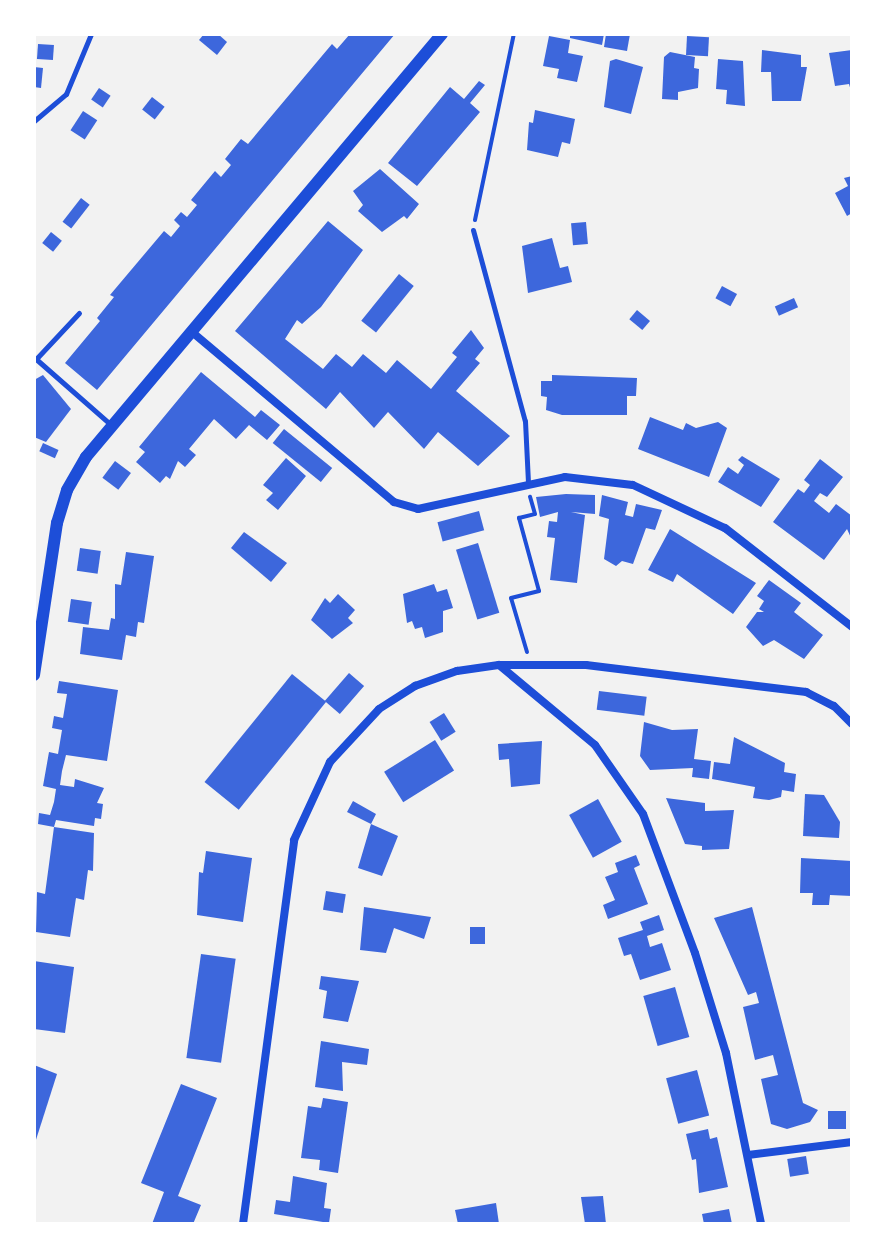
<!DOCTYPE html>
<html>
<head>
<meta charset="utf-8">
<style>
  body { margin:0 }
  #map { position:relative; width:886px; height:1258px; overflow:hidden; background:#f2f2f2; font-family:Jost,sans-serif }
  div>[style] { position:absolute }
  .building>* { inset:0; background:#3d67dc; transform-origin:0 0 }
  .path>* { height:4px; margin:-2px; padding:0 2px; transform-origin:2px; border-radius:2px; background:#1d4ed8 }
  .service>* { height:5px; margin:-2.5px; padding:0 2.5px; transform-origin:2.5px; border-radius:2.5px; background:#1d4ed8 }
  .minor>* { height:8px; margin:-4px; padding:0 4px; transform-origin:4px; border-radius:4px; background:#1d4ed8 }
  .tertiary>* { height:12px; margin:-6px; padding:0 6px; transform-origin:6px; border-radius:6px; background:#1d4ed8 }
  span { translate:-50% -50%; white-space:nowrap; text-align:center; line-height:1.15; -webkit-text-stroke:6px #fff; paint-order:stroke }
  .frame { position:absolute; inset:0; border:36px solid #fff; pointer-events:none }
</style>
</head>
<body>
<div id="map">
  <div class="building">
    <div style="clip-path:polygon(204px 34px,218px 34px,227px 42px,217px 55px,199px 40px)"></div>
    <div style="clip-path:polygon(350px 34px,395px 34px,97px 390px,65px 363px,100px 321px,97px 318px,114px 297px,110px 295px,164px 231px,171px 237px,180px 226px,174px 220px,181px 212px,187px 217px,197px 205px,191px 200px,215px 171px,221px 177px,231px 165px,225px 159px,241px 139px,248px 144px,332px 44px,337px 49px)"></div>
    <div style="clip-path:polygon(570px 34px,604px 34px,602px 45px,570px 38px)"></div>
    <div style="clip-path:polygon(606px 34px,630px 34px,627px 51px,604px 47px)"></div>
    <div style="clip-path:polygon(549px 36px,570px 40px,568px 53px,583px 56px,577px 82px,557px 78px,559px 69px,543px 66px)"></div>
    <div style="left:687px;top:36px;width:22px;height:19px;rotate:3deg"></div>
    <div style="left:38px;top:44px;width:16px;height:15px;rotate:4deg"></div>
    <div style="clip-path:polygon(762px 50px,801px 55px,801px 67px,807px 67px,801px 101px,772px 101px,771px 72px,761px 72px)"></div>
    <div style="clip-path:polygon(852px 50px,852px 91px,851px 91px,849px 84px,835px 86px,829px 53px)"></div>
    <div style="clip-path:polygon(670px 52px,695px 57px,694px 68px,699px 69px,698px 88px,678px 92px,678px 100px,662px 99px,664px 57px)"></div>
    <div style="clip-path:polygon(616px 59px,643px 67px,631px 114px,604px 107px,610px 61px)"></div>
    <div style="clip-path:polygon(718px 59px,743px 61px,745px 106px,726px 104px,727px 90px,716px 89px)"></div>
    <div style="clip-path:polygon(34px 67px,43px 68px,41px 88px,34px 87px)"></div>
    <div style="clip-path:polygon(479px 81px,485px 85px,470px 103px,480px 112px,417px 186px,388px 163px,450px 87px,464px 99px)"></div>
    <div style="left:99px;top:88px;width:14px;height:14px;rotate:34deg"></div>
    <div style="left:152px;top:97px;width:16px;height:16px;rotate:38deg"></div>
    <div style="clip-path:polygon(535px 110px,575px 119px,570px 144px,562px 142px,558px 157px,527px 150px,529px 122px,533px 123px)"></div>
    <div style="left:83px;top:111px;width:17px;height:23px;rotate:33deg"></div>
    <div style="clip-path:polygon(380px 169px,419px 204px,407px 219px,404px 216px,382px 232px,358px 211px,363px 205px,353px 191px)"></div>
    <div style="clip-path:polygon(852px 176px,852px 213px,847px 216px,835px 193px,848px 186px,844px 178px)"></div>
    <div style="left:81px;top:198px;width:11px;height:30px;rotate:38deg"></div>
    <div style="clip-path:polygon(328px 221px,363px 250px,321px 307px,302px 324px,297px 320px,285px 339px,323px 369px,336px 354px,352px 367px,363px 354px,386px 373px,397px 360px,431px 389px,457px 357px,452px 353px,471px 330px,484px 348px,475px 359px,480px 363px,456px 391px,510px 436px,478px 466px,438px 432px,424px 449px,388px 412px,374px 428px,340px 392px,326px 409px,235px 331px)"></div>
    <div style="left:586px;top:222px;width:22px;height:15px;rotate:85deg"></div>
    <div style="left:51px;top:232px;width:14px;height:14px;rotate:39deg"></div>
    <div style="clip-path:polygon(552px 238px,560px 268px,568px 266px,572px 282px,528px 293px,522px 246px)"></div>
    <div style="left:399px;top:274px;width:19px;height:60px;rotate:39deg"></div>
    <div style="left:722px;top:286px;width:17px;height:14px;rotate:28deg"></div>
    <div style="left:794px;top:298px;width:10px;height:21px;rotate:66deg"></div>
    <div style="left:637px;top:310px;width:17px;height:12px;rotate:40deg"></div>
    <div style="clip-path:polygon(201px 372px,255px 417px,261px 410px,280px 425px,267px 440px,249px 425px,236px 439px,214px 419px,189px 449px,196px 455px,185px 467px,178px 461px,170px 479px,166px 476px,160px 483px,136px 462px,145px 452px,139px 447px)"></div>
    <div style="clip-path:polygon(43px 375px,71px 409px,46px 442px,34px 437px,34px 380px)"></div>
    <div style="clip-path:polygon(552px 375px,637px 378px,636px 396px,627px 396px,627px 415px,562px 415px,546px 410px,547px 397px,541px 396px,541px 381px,552px 381px)"></div>
    <div style="clip-path:polygon(650px 417px,683px 430px,686px 423px,696px 428px,718px 422px,727px 428px,709px 477px,638px 449px)"></div>
    <div style="left:284px;top:429px;width:62px;height:18px;rotate:39deg"></div>
    <div style="left:43px;top:443px;width:17px;height:9px;rotate:24deg"></div>
    <div style="clip-path:polygon(742px 456px,780px 479px,761px 507px,718px 482px,728px 467px,738px 474px,744px 465px,738px 460px)"></div>
    <div style="clip-path:polygon(286px 458px,306px 476px,278px 510px,266px 500px,273px 493px,263px 485px)"></div>
    <div style="clip-path:polygon(820px 459px,843px 477px,827px 497px,820px 493px,814px 501px,829px 513px,836px 504px,852px 516px,852px 540px,847px 529px,824px 560px,773px 522px,798px 489px,804px 493px,810px 485px,804px 480px)"></div>
    <div style="left:115px;top:461px;width:20px;height:21px;rotate:37deg"></div>
    <div style="clip-path:polygon(566px 494px,595px 495px,595px 514px,571px 512px,585px 515px,577px 583px,550px 580px,555px 538px,547px 537px,549px 521px,557px 522px,558px 512px,540px 517px,536px 497px)"></div>
    <div style="clip-path:polygon(602px 495px,628px 502px,625px 515px,633px 517px,636px 504px,662px 510px,655px 530px,646px 528px,633px 564px,622px 561px,616px 566px,604px 559px,609px 519px,599px 516px)"></div>
    <div style="left:479px;top:511px;width:20px;height:43px;rotate:75deg"></div>
    <div style="clip-path:polygon(670px 529px,756px 583px,733px 614px,677px 574px,673px 582px,648px 570px)"></div>
    <div style="clip-path:polygon(244px 532px,287px 563px,271px 582px,231px 548px)"></div>
    <div style="left:478px;top:543px;width:73px;height:23px;rotate:73deg"></div>
    <div style="left:80px;top:548px;width:21px;height:23px;rotate:8deg"></div>
    <div style="clip-path:polygon(126px 552px,154px 556px,144px 623px,138px 622px,136px 637px,126px 635px,122px 660px,80px 654px,83px 627px,109px 630px,111px 618px,115px 619px,115px 584px,121px 585px)"></div>
    <div style="clip-path:polygon(769px 580px,801px 603px,794px 612px,823px 635px,804px 659px,774px 640px,763px 646px,746px 627px,757px 612px,764px 612px,759px 609px,764px 601px,757px 596px)"></div>
    <div style="clip-path:polygon(434px 584px,437px 592px,447px 589px,453px 608px,443px 611px,443px 632px,425px 638px,422px 627px,415px 629px,412px 621px,407px 623px,403px 594px)"></div>
    <div style="clip-path:polygon(338px 594px,355px 610px,348px 618px,353px 623px,332px 639px,311px 620px,325px 598px,330px 603px)"></div>
    <div style="left:71px;top:599px;width:21px;height:23px;rotate:8deg"></div>
    <div style="left:349px;top:673px;width:20px;height:37px;rotate:41deg"></div>
    <div style="left:292px;top:674px;width:44px;height:139px;rotate:39deg"></div>
    <div style="clip-path:polygon(59px 681px,118px 690px,107px 761px,66px 755px,62px 771px,60px 785px,74px 787px,75px 779px,104px 788px,97px 803px,103px 804px,101px 819px,95px 818px,94px 826px,56px 820px,54px 827px,38px 824px,39px 813px,50px 815px,54px 802px,56px 789px,43px 786px,49px 752px,58px 754px,62px 730px,52px 728px,54px 716px,63px 718px,67px 694px,57px 693px)"></div>
    <div style="left:599px;top:691px;width:48px;height:19px;rotate:7deg"></div>
    <div style="left:444px;top:713px;width:22px;height:17px;rotate:58deg"></div>
    <div style="clip-path:polygon(644px 722px,672px 730px,698px 729px,694px 759px,711px 761px,709px 779px,692px 777px,693px 768px,650px 770px,640px 756px)"></div>
    <div style="clip-path:polygon(734px 737px,785px 763px,784px 772px,796px 774px,794px 792px,782px 790px,781px 797px,769px 800px,753px 798px,755px 787px,712px 779px,714px 762px,730px 764px)"></div>
    <div style="left:435px;top:740px;width:36px;height:60px;rotate:58deg"></div>
    <div style="clip-path:polygon(542px 741px,540px 784px,511px 787px,509px 759px,499px 760px,498px 744px)"></div>
    <div style="clip-path:polygon(805px 794px,824px 795px,840px 822px,839px 838px,803px 836px)"></div>
    <div style="clip-path:polygon(666px 798px,705px 803px,705px 811px,734px 810px,729px 849px,702px 850px,702px 846px,685px 844px)"></div>
    <div style="left:598px;top:799px;width:49px;height:33px;rotate:61deg"></div>
    <div style="clip-path:polygon(353px 801px,376px 814px,371px 824px,398px 836px,382px 876px,358px 868px,371px 824px,347px 812px)"></div>
    <div style="clip-path:polygon(54px 827px,94px 833px,93px 871px,88px 870px,84px 900px,76px 898px,70px 937px,36px 932px,37px 892px,45px 894px)"></div>
    <div style="clip-path:polygon(206px 851px,252px 858px,243px 922px,197px 915px,199px 872px,203px 873px)"></div>
    <div style="clip-path:polygon(636px 855px,640px 865px,634px 868px,648px 904px,608px 919px,603px 905px,615px 900px,605px 877px,618px 872px,615px 863px)"></div>
    <div style="clip-path:polygon(801px 858px,852px 861px,852px 896px,830px 895px,829px 905px,812px 905px,813px 893px,800px 893px)"></div>
    <div style="left:326px;top:891px;width:20px;height:19px;rotate:9deg"></div>
    <div style="clip-path:polygon(364px 907px,431px 917px,424px 939px,394px 928px,386px 953px,360px 950px)"></div>
    <div style="clip-path:polygon(752px 907px,803px 1103px,818px 1110px,810px 1122px,787px 1129px,771px 1124px,761px 1079px,778px 1075px,773px 1055px,755px 1060px,743px 1007px,759px 1003px,756px 992px,748px 995px,714px 918px)"></div>
    <div style="clip-path:polygon(659px 915px,664px 930px,647px 936px,650px 947px,662px 943px,671px 970px,640px 980px,631px 954px,624px 956px,618px 938px,643px 930px,640px 922px)"></div>
    <div style="left:485px;top:927px;width:17px;height:15px;rotate:90deg"></div>
    <div style="left:201px;top:954px;width:35px;height:105px;rotate:8deg"></div>
    <div style="clip-path:polygon(34px 961px,74px 967px,65px 1033px,34px 1029px)"></div>
    <div style="clip-path:polygon(321px 976px,359px 981px,348px 1022px,323px 1018px,327px 991px,319px 989px)"></div>
    <div style="left:675px;top:987px;width:52px;height:33px;rotate:74deg"></div>
    <div style="clip-path:polygon(321px 1041px,369px 1049px,367px 1065px,342px 1062px,343px 1091px,315px 1087px)"></div>
    <div style="clip-path:polygon(34px 1065px,57px 1074px,34px 1146px)"></div>
    <div style="left:697px;top:1070px;width:47px;height:32px;rotate:75deg"></div>
    <div style="clip-path:polygon(181px 1084px,217px 1098px,178px 1196px,201px 1205px,193px 1224px,152px 1224px,164px 1192px,141px 1183px)"></div>
    <div style="clip-path:polygon(323px 1098px,348px 1102px,338px 1173px,319px 1170px,320px 1160px,301px 1158px,308px 1106px,321px 1108px)"></div>
    <div style="left:828px;top:1111px;width:18px;height:18px"></div>
    <div style="clip-path:polygon(708px 1129px,710px 1139px,717px 1137px,728px 1187px,699px 1193px,696px 1159px,692px 1160px,686px 1134px)"></div>
    <div style="left:806px;top:1156px;width:18px;height:19px;rotate:81deg"></div>
    <div style="clip-path:polygon(293px 1176px,327px 1183px,324px 1208px,331px 1209px,329px 1223px,274px 1214px,276px 1200px,290px 1202px)"></div>
    <div style="clip-path:polygon(603px 1196px,606px 1224px,585px 1224px,581px 1197px)"></div>
    <div style="clip-path:polygon(496px 1203px,499px 1224px,458px 1224px,455px 1210px)"></div>
    <div style="clip-path:polygon(729px 1209px,732px 1224px,704px 1224px,702px 1214px)"></div>
  </div>
  <div class="path">
    <div style="left:475px;top:220px;width:190px;rotate:-78.2deg"></div>
    <div style="left:527px;top:652px;width:56px;rotate:-106.5deg"></div>
    <div style="left:511px;top:598px;width:29px;rotate:-14deg"></div>
    <div style="left:539px;top:591px;width:76px;rotate:-105.3deg"></div>
    <div style="left:519px;top:518px;width:16px;rotate:-14deg"></div>
    <div style="left:535px;top:514px;width:18px;rotate:-106deg"></div>
  </div>
  <div class="service">
    <div style="left:34px;top:121px;width:42px;rotate:-40.2deg"></div>
    <div style="left:66px;top:94px;width:65px;rotate:-67.4deg"></div>
    <div style="left:473px;top:230px;width:198px;rotate:74.8deg"></div>
    <div style="left:525px;top:421px;width:61px;rotate:87.2deg"></div>
    <div style="left:79px;top:313px;width:63px;rotate:133.1deg"></div>
    <div style="left:36px;top:359px;width:98px;rotate:41.3deg"></div>
  </div>
  <div class="minor">
    <div style="left:192px;top:332px;width:264px;rotate:40.1deg"></div>
    <div style="left:394px;top:502px;width:25px;rotate:16deg"></div>
    <div style="left:418px;top:509px;width:150px;rotate:-12.3deg"></div>
    <div style="left:565px;top:477px;width:68px;rotate:6.7deg"></div>
    <div style="left:633px;top:485px;width:102px;rotate:25.1deg"></div>
    <div style="left:725px;top:528px;width:161px;rotate:37.9deg"></div>
    <div style="left:499px;top:665px;width:125px;rotate:39.8deg"></div>
    <div style="left:595px;top:745px;width:84px;rotate:55.2deg"></div>
    <div style="left:643px;top:814px;width:148px;rotate:69.5deg"></div>
    <div style="left:695px;top:953px;width:105px;rotate:72.8deg"></div>
    <div style="left:726px;top:1053px;width:175px;rotate:78.4deg"></div>
    <div style="left:748px;top:1155px;width:105px;rotate:-7.1deg"></div>
    <div style="left:243px;top:1224px;width:387px;rotate:-82.4deg"></div>
    <div style="left:294px;top:840px;width:86px;rotate:-65.2deg"></div>
    <div style="left:330px;top:762px;width:72px;rotate:-47.2deg"></div>
    <div style="left:379px;top:709px;width:43px;rotate:-32.6deg"></div>
    <div style="left:415px;top:686px;width:45px;rotate:-19.7deg"></div>
    <div style="left:457px;top:671px;width:42px;rotate:-8.1deg"></div>
    <div style="left:499px;top:665px;width:87px"></div>
    <div style="left:586px;top:665px;width:222px;rotate:7deg"></div>
    <div style="left:806px;top:692px;width:31px;rotate:27deg"></div>
    <div style="left:834px;top:706px;width:25px;rotate:45deg"></div>
  </div>
  <div class="tertiary">
    <div style="left:34px;top:675px;width:154px;rotate:-81.4deg"></div>
    <div style="left:57px;top:523px;width:34px;rotate:-73deg"></div>
    <div style="left:67px;top:490px;width:38px;rotate:-60deg"></div>
    <div style="left:86px;top:457px;width:553px;rotate:-49.92deg"></div>
  </div>
  <div class="frame"></div>
</div>
</body>
</html>
